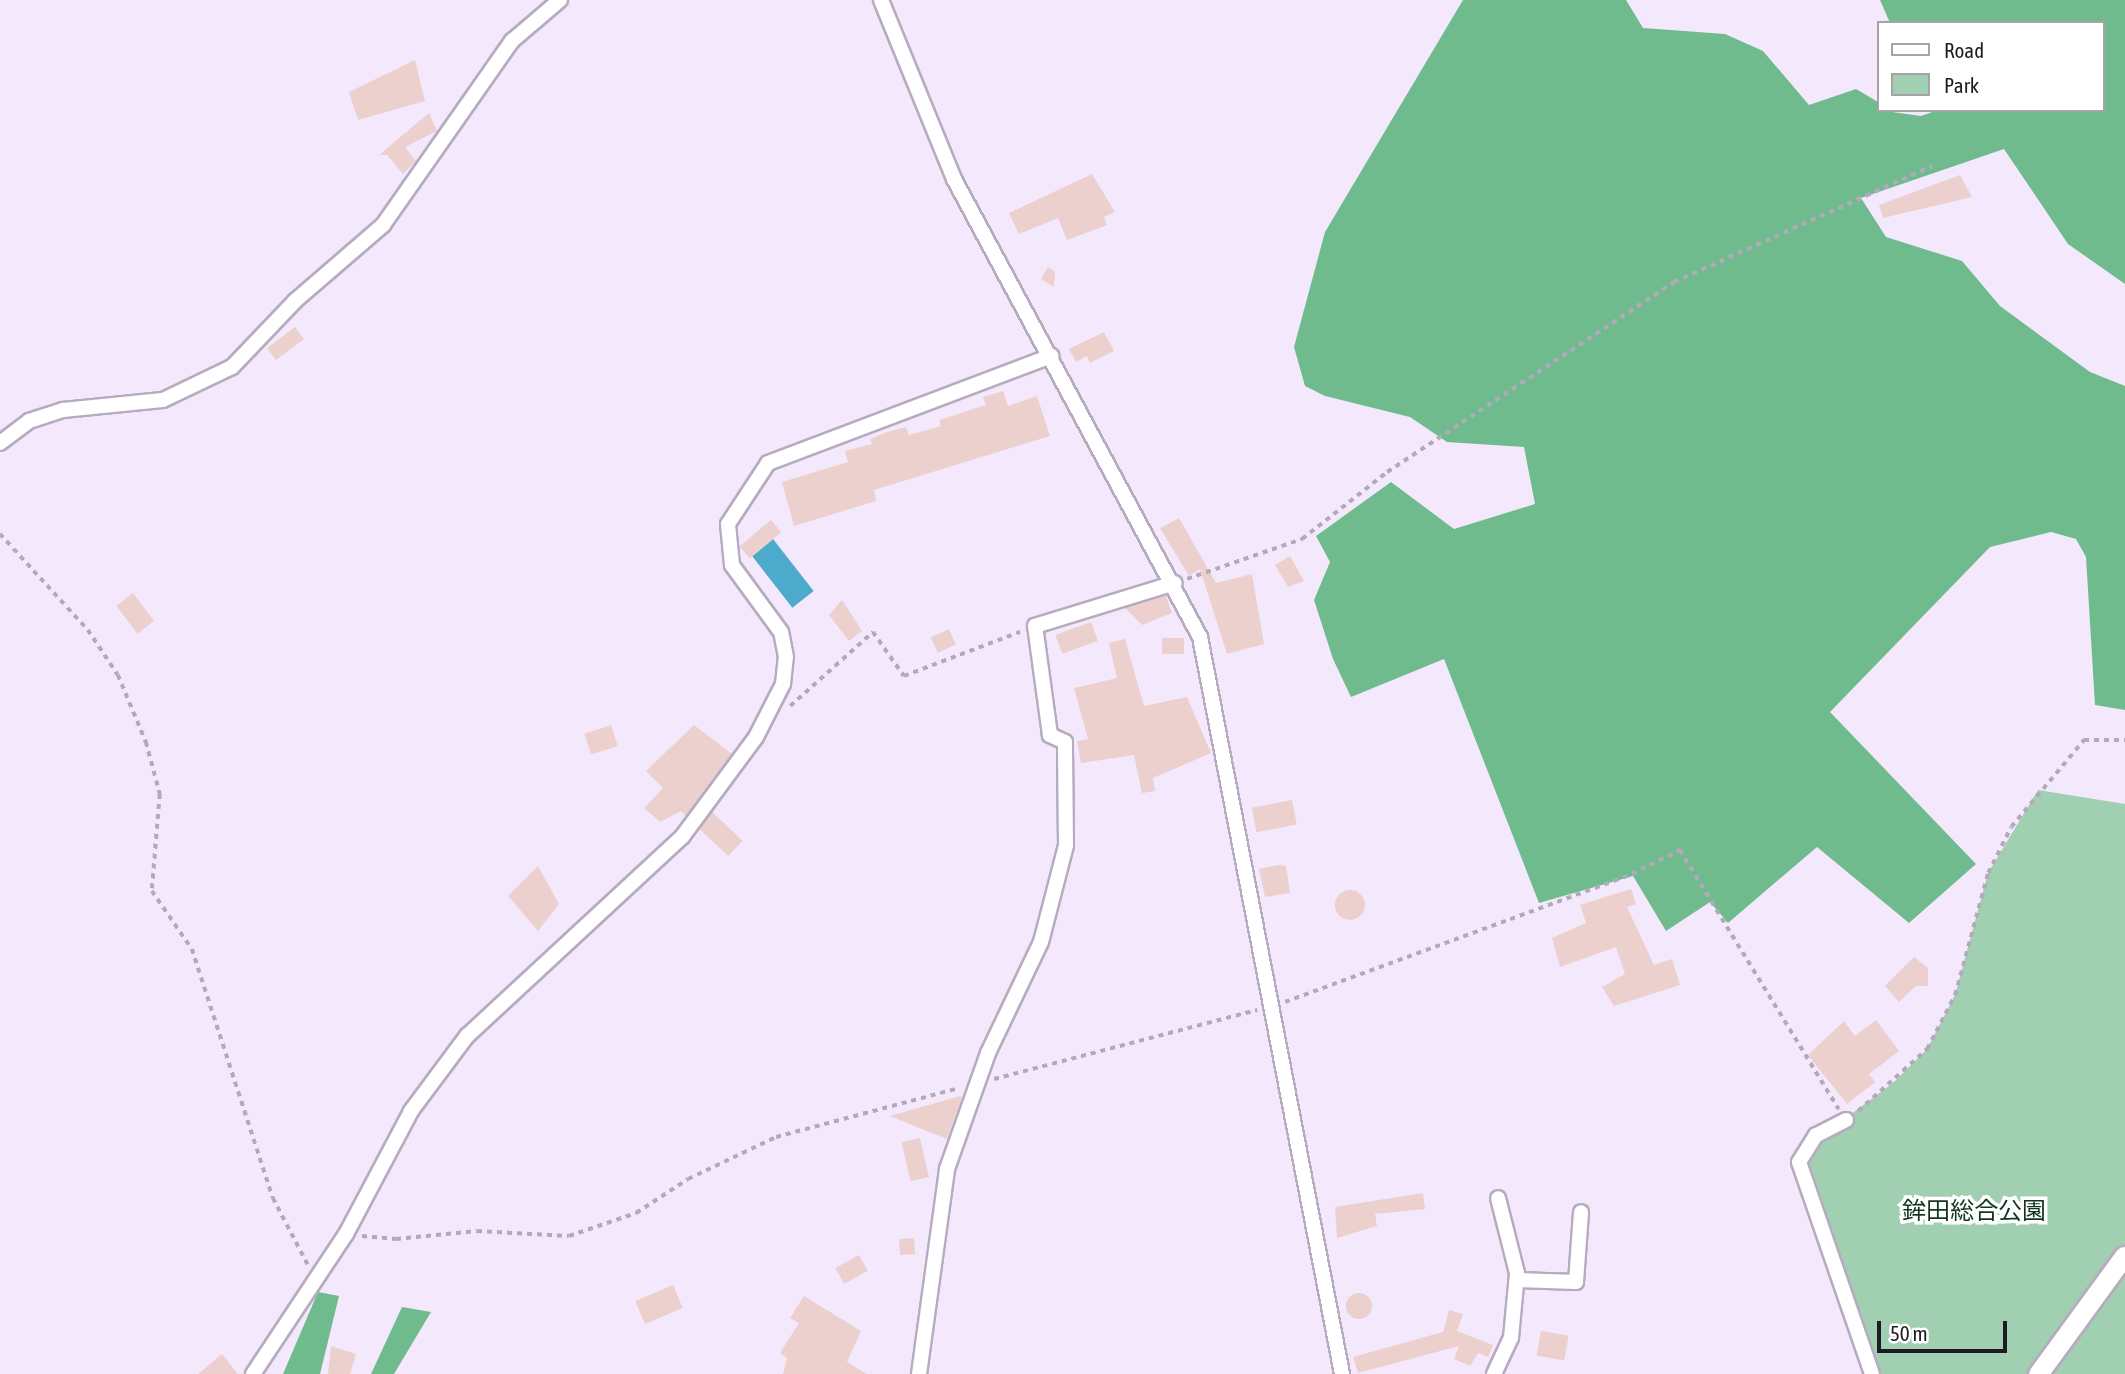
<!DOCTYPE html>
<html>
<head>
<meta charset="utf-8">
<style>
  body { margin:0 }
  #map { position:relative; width:2125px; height:1374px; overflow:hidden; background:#f4e8fd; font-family:"Asap Condensed","Noto Sans JP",sans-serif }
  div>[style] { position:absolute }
  .green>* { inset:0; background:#a1cfb1 }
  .forest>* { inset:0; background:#70bb8d }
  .water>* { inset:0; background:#4caacb; transform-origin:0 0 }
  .building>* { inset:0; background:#ebd0ce; transform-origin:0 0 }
  .round { border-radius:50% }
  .path>* { height:3.5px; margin-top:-1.75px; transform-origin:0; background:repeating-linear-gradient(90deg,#b3a9ba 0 5px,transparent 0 10px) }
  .roads { filter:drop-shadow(2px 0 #b6abbf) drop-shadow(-2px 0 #b6abbf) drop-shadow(0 2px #b6abbf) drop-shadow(0 -2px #b6abbf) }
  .street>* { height:14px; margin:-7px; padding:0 7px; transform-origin:7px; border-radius:7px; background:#fff }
  .secondary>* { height:19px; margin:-9.5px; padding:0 9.5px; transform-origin:9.5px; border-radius:9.5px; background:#fff }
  span { translate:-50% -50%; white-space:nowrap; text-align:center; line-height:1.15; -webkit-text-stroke:7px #fff; paint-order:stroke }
  .park-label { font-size:24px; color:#133421 }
  .legend { position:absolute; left:1877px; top:21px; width:228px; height:91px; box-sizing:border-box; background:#fff; border:2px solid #a5a3a7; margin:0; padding:9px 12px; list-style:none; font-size:21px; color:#1e1a22 }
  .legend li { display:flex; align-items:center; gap:14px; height:35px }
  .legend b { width:35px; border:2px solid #a5a3a7 }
  .scale { position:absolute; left:1877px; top:1321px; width:130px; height:32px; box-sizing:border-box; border:4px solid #1e1a22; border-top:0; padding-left:9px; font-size:21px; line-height:24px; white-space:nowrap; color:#1e1a22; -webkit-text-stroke:5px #fff; paint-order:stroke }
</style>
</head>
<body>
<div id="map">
  <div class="green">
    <div style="clip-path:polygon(2038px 790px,2125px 804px,2125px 1374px,1872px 1374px,1799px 1162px,1808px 1146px,1893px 1083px,1927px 1049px,1955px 995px,1988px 873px)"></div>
  </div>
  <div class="forest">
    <div style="clip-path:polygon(1463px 0,1626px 0,1643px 28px,1725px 34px,1763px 51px,1809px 105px,1856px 89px,1878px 102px,1878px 110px,1921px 116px,1938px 110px,2102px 110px,2102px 23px,1890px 23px,1880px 0,2125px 0,2125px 284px,2068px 244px,2004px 149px,1861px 198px,1886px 237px,1962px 261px,2000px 306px,2090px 372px,2125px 386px,2125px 710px,2095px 705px,2086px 557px,2076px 539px,2051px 532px,1990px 547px,1830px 712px,1976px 864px,1909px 923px,1817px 847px,1728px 923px,1710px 902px,1666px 931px,1633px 876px,1539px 903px,1444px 659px,1351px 697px,1333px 659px,1314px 600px,1330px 562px,1316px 536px,1391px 482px,1454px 529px,1535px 504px,1524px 447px,1447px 442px,1410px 417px,1325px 396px,1305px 386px,1294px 347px,1325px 232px)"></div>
    <div style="clip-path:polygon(318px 1292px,339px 1296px,320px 1374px,283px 1374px)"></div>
    <div style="clip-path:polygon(402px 1307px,431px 1312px,394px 1374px,371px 1374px)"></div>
  </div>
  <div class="water">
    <div style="left:773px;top:539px;width:66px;height:27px;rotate:52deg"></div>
  </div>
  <div class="building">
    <div style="clip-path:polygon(415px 60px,425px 101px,358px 120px,349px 92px)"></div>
    <div style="clip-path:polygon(429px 113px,437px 131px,405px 147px,416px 161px,403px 174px,387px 155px,379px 155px)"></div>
    <div style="clip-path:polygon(1092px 174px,1115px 212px,1104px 217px,1107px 225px,1067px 240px,1058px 218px,1019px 234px,1009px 213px)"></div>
    <div style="clip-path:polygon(1960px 175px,1972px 197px,1883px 218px,1879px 205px)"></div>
    <div style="clip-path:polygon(1048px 267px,1055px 272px,1054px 287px,1041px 279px)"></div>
    <div style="left:295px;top:327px;width:15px;height:35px;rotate:53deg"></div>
    <div style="clip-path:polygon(1104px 332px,1114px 351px,1090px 363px,1087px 356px,1076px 362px,1069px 349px)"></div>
    <div style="clip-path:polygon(1003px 391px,1008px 406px,1037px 396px,1050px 436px,874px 490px,876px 501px,794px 526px,782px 482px,848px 462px,845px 451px,872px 444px,870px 439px,884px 433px,906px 427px,909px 435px,941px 426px,939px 420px,986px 405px,983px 397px)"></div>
    <div style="clip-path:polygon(1179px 518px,1216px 583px,1252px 574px,1264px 644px,1227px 654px,1200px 569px,1189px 576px,1160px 528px)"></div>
    <div style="left:771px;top:520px;width:16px;height:41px;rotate:50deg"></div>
    <div style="clip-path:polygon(1290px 556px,1304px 581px,1288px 587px,1275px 565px)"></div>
    <div style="left:133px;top:593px;width:35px;height:21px;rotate:53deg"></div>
    <div style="clip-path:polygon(1166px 596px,1172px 613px,1142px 625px,1125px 608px)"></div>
    <div style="clip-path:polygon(842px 600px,862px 631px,849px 641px,829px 615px)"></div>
    <div style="left:1091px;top:622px;width:20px;height:38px;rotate:70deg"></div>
    <div style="left:949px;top:629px;width:17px;height:20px;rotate:66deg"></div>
    <div style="left:1162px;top:638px;width:22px;height:16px"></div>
    <div style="clip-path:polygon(1125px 639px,1144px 706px,1187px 697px,1211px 753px,1153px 778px,1155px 791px,1142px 793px,1134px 755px,1081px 763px,1077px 741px,1088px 739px,1074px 688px,1117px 678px,1109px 643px)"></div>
    <div style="left:611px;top:725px;width:22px;height:28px;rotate:72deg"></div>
    <div style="clip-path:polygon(694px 725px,732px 754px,686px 816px,681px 811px,660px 822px,644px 808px,663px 788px,646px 771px)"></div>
    <div style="left:1292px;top:800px;width:25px;height:41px;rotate:79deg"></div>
    <div style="left:712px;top:812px;width:42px;height:21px;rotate:43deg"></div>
    <div style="clip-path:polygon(1278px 865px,1286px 866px,1290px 893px,1265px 897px,1259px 869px)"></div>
    <div style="clip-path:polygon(538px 866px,559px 904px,538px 931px,508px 896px)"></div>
    <div style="clip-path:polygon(1631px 889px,1636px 904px,1627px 907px,1654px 965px,1672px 959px,1680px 985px,1614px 1006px,1602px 987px,1625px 974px,1616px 947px,1560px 967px,1552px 938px,1586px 923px,1580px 905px)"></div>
    <div class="round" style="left:1335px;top:890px;width:30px;height:30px"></div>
    <div style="clip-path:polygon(1914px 957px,1928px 968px,1928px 986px,1916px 986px,1899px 1002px,1885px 986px)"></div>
    <div style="clip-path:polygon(1876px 1020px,1899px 1051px,1869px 1074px,1875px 1082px,1847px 1104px,1808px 1055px,1844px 1021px,1855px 1036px)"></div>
    <div style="clip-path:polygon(962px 1097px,947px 1139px,890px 1116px,960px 1096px)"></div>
    <div style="left:920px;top:1138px;width:40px;height:19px;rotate:77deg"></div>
    <div style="clip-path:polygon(1423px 1193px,1425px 1209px,1375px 1214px,1377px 1226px,1337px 1238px,1335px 1207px)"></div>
    <div style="left:914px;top:1238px;width:16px;height:15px;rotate:86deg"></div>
    <div style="left:859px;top:1255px;width:18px;height:27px;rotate:61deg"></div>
    <div style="left:673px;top:1285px;width:25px;height:41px;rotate:67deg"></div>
    <div class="round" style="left:1346px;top:1293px;width:26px;height:26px"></div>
    <div style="clip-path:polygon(804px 1296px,861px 1331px,847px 1362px,867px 1374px,783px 1374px,787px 1358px,780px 1353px,799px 1323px,790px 1318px)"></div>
    <div style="clip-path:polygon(1449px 1310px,1463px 1314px,1457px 1331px,1493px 1345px,1488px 1357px,1478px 1353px,1470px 1366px,1454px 1359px,1459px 1346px,1358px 1373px,1353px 1357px,1443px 1332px)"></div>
    <div style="left:1541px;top:1331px;width:28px;height:25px;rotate:10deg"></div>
    <div style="clip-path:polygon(331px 1346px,356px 1354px,350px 1374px,328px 1374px)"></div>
    <div style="clip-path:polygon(222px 1354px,238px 1374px,198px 1374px)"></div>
  </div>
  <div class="path">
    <div style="left:0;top:534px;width:130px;rotate:47.5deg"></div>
    <div style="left:88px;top:630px;width:54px;rotate:56.3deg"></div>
    <div style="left:118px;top:675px;width:73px;rotate:67.3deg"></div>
    <div style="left:146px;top:742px;width:54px;rotate:74.9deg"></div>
    <div style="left:160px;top:794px;width:97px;rotate:94.7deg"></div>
    <div style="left:152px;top:891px;width:70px;rotate:55.4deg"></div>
    <div style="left:192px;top:949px;width:262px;rotate:72deg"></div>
    <div style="left:273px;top:1198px;width:76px;rotate:62.4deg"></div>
    <div style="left:1187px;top:579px;width:122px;rotate:-19.2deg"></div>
    <div style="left:1302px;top:539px;width:108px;rotate:-38.2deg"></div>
    <div style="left:1387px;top:472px;width:344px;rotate:-33.5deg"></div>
    <div style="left:1674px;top:282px;width:283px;rotate:-24.2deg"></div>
    <div style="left:790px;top:706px;width:111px;rotate:-41.7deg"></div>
    <div style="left:873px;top:632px;width:54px;rotate:54.8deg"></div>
    <div style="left:904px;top:676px;width:124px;rotate:-20.8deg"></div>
    <div style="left:1285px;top:1002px;width:370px;rotate:-20.2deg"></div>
    <div style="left:1632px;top:874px;width:54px;rotate:-26.6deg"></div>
    <div style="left:1680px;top:850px;width:304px;rotate:58.5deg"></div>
    <div style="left:994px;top:1079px;width:272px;rotate:-14.7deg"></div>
    <div style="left:1858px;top:1111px;width:93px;rotate:-41.9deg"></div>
    <div style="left:1927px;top:1049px;width:61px;rotate:-62.6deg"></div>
    <div style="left:1955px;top:995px;width:126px;rotate:-74.9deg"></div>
    <div style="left:1988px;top:873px;width:51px;rotate:-63.4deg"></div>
    <div style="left:2011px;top:827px;width:114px;rotate:-50deg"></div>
    <div style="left:2084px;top:740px;width:41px"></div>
    <div style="left:362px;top:1236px;width:34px;rotate:5deg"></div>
    <div style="left:396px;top:1239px;width:81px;rotate:-5.6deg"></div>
    <div style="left:477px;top:1231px;width:92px;rotate:3.1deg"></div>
    <div style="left:569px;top:1236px;width:71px;rotate:-18.9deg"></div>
    <div style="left:636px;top:1213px;width:62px;rotate:-33.2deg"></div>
    <div style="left:688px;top:1179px;width:98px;rotate:-25.5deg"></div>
    <div style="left:776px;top:1137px;width:189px;rotate:-15deg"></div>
  </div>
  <div class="roads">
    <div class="street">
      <div style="left:881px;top:0;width:193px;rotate:67.8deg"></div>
      <div style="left:954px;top:179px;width:520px;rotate:61.76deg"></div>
      <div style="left:1200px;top:637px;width:751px;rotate:79.09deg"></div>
      <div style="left:0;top:443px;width:36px;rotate:-37deg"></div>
      <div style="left:29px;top:421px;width:36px;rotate:-18deg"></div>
      <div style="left:63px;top:410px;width:100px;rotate:-5.7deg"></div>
      <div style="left:163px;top:400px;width:76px;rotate:-25.6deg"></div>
      <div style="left:232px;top:367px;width:91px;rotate:-46.3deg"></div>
      <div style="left:295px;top:301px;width:116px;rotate:-40.8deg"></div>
      <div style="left:383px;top:225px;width:225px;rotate:-55deg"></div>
      <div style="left:512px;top:41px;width:63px;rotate:-40.5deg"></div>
      <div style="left:1846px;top:1120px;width:34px;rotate:153deg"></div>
      <div style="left:1816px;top:1135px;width:32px;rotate:122deg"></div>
      <div style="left:1799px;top:1162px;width:224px;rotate:71deg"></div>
      <div style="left:1517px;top:1280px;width:59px;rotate:1.9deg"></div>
      <div style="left:1576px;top:1282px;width:70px;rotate:-85.9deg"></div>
      <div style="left:253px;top:1374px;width:168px;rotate:-56.4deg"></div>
      <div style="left:346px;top:1234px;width:139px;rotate:-62.1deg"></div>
      <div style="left:411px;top:1111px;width:94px;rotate:-53.3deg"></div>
      <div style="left:467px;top:1036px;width:293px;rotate:-42.8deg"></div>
      <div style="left:682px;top:837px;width:124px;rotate:-53.5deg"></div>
      <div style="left:756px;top:737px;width:59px;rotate:-63deg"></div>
      <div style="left:783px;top:684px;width:27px;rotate:-84deg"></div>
      <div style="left:786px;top:657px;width:25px;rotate:-101deg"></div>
      <div style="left:781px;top:632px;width:83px;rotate:-126.2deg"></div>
      <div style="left:732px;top:565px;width:41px;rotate:-95.6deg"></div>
      <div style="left:728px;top:524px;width:73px;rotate:-56.7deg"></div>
      <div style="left:768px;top:463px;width:303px;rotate:-20.7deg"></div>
      <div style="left:919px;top:1374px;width:207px;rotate:-82.2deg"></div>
      <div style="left:947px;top:1169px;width:123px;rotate:-70.5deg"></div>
      <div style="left:988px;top:1053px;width:123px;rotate:-64.5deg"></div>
      <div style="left:1041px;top:942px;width:100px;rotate:-75.5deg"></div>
      <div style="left:1066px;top:845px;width:103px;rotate:-90.6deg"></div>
      <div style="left:1065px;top:742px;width:17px;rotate:-155deg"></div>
      <div style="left:1050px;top:735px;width:110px;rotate:-97.8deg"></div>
      <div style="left:1035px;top:626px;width:146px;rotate:-17.1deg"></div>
      <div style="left:1494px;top:1374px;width:40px;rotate:-65deg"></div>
      <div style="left:1511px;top:1338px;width:65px;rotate:-84.7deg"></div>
      <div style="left:1517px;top:1273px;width:77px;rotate:-104.2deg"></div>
    </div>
    <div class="secondary">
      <div style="left:2038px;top:1374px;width:146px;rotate:-53.9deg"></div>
    </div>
  </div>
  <div class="park-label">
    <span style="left:1974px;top:1211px">鉾田総合公園</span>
  </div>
  <ul class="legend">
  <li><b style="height:9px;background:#fff"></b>Road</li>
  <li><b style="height:19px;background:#a1cfb1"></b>Park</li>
  </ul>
  <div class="scale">50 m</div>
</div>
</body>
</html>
